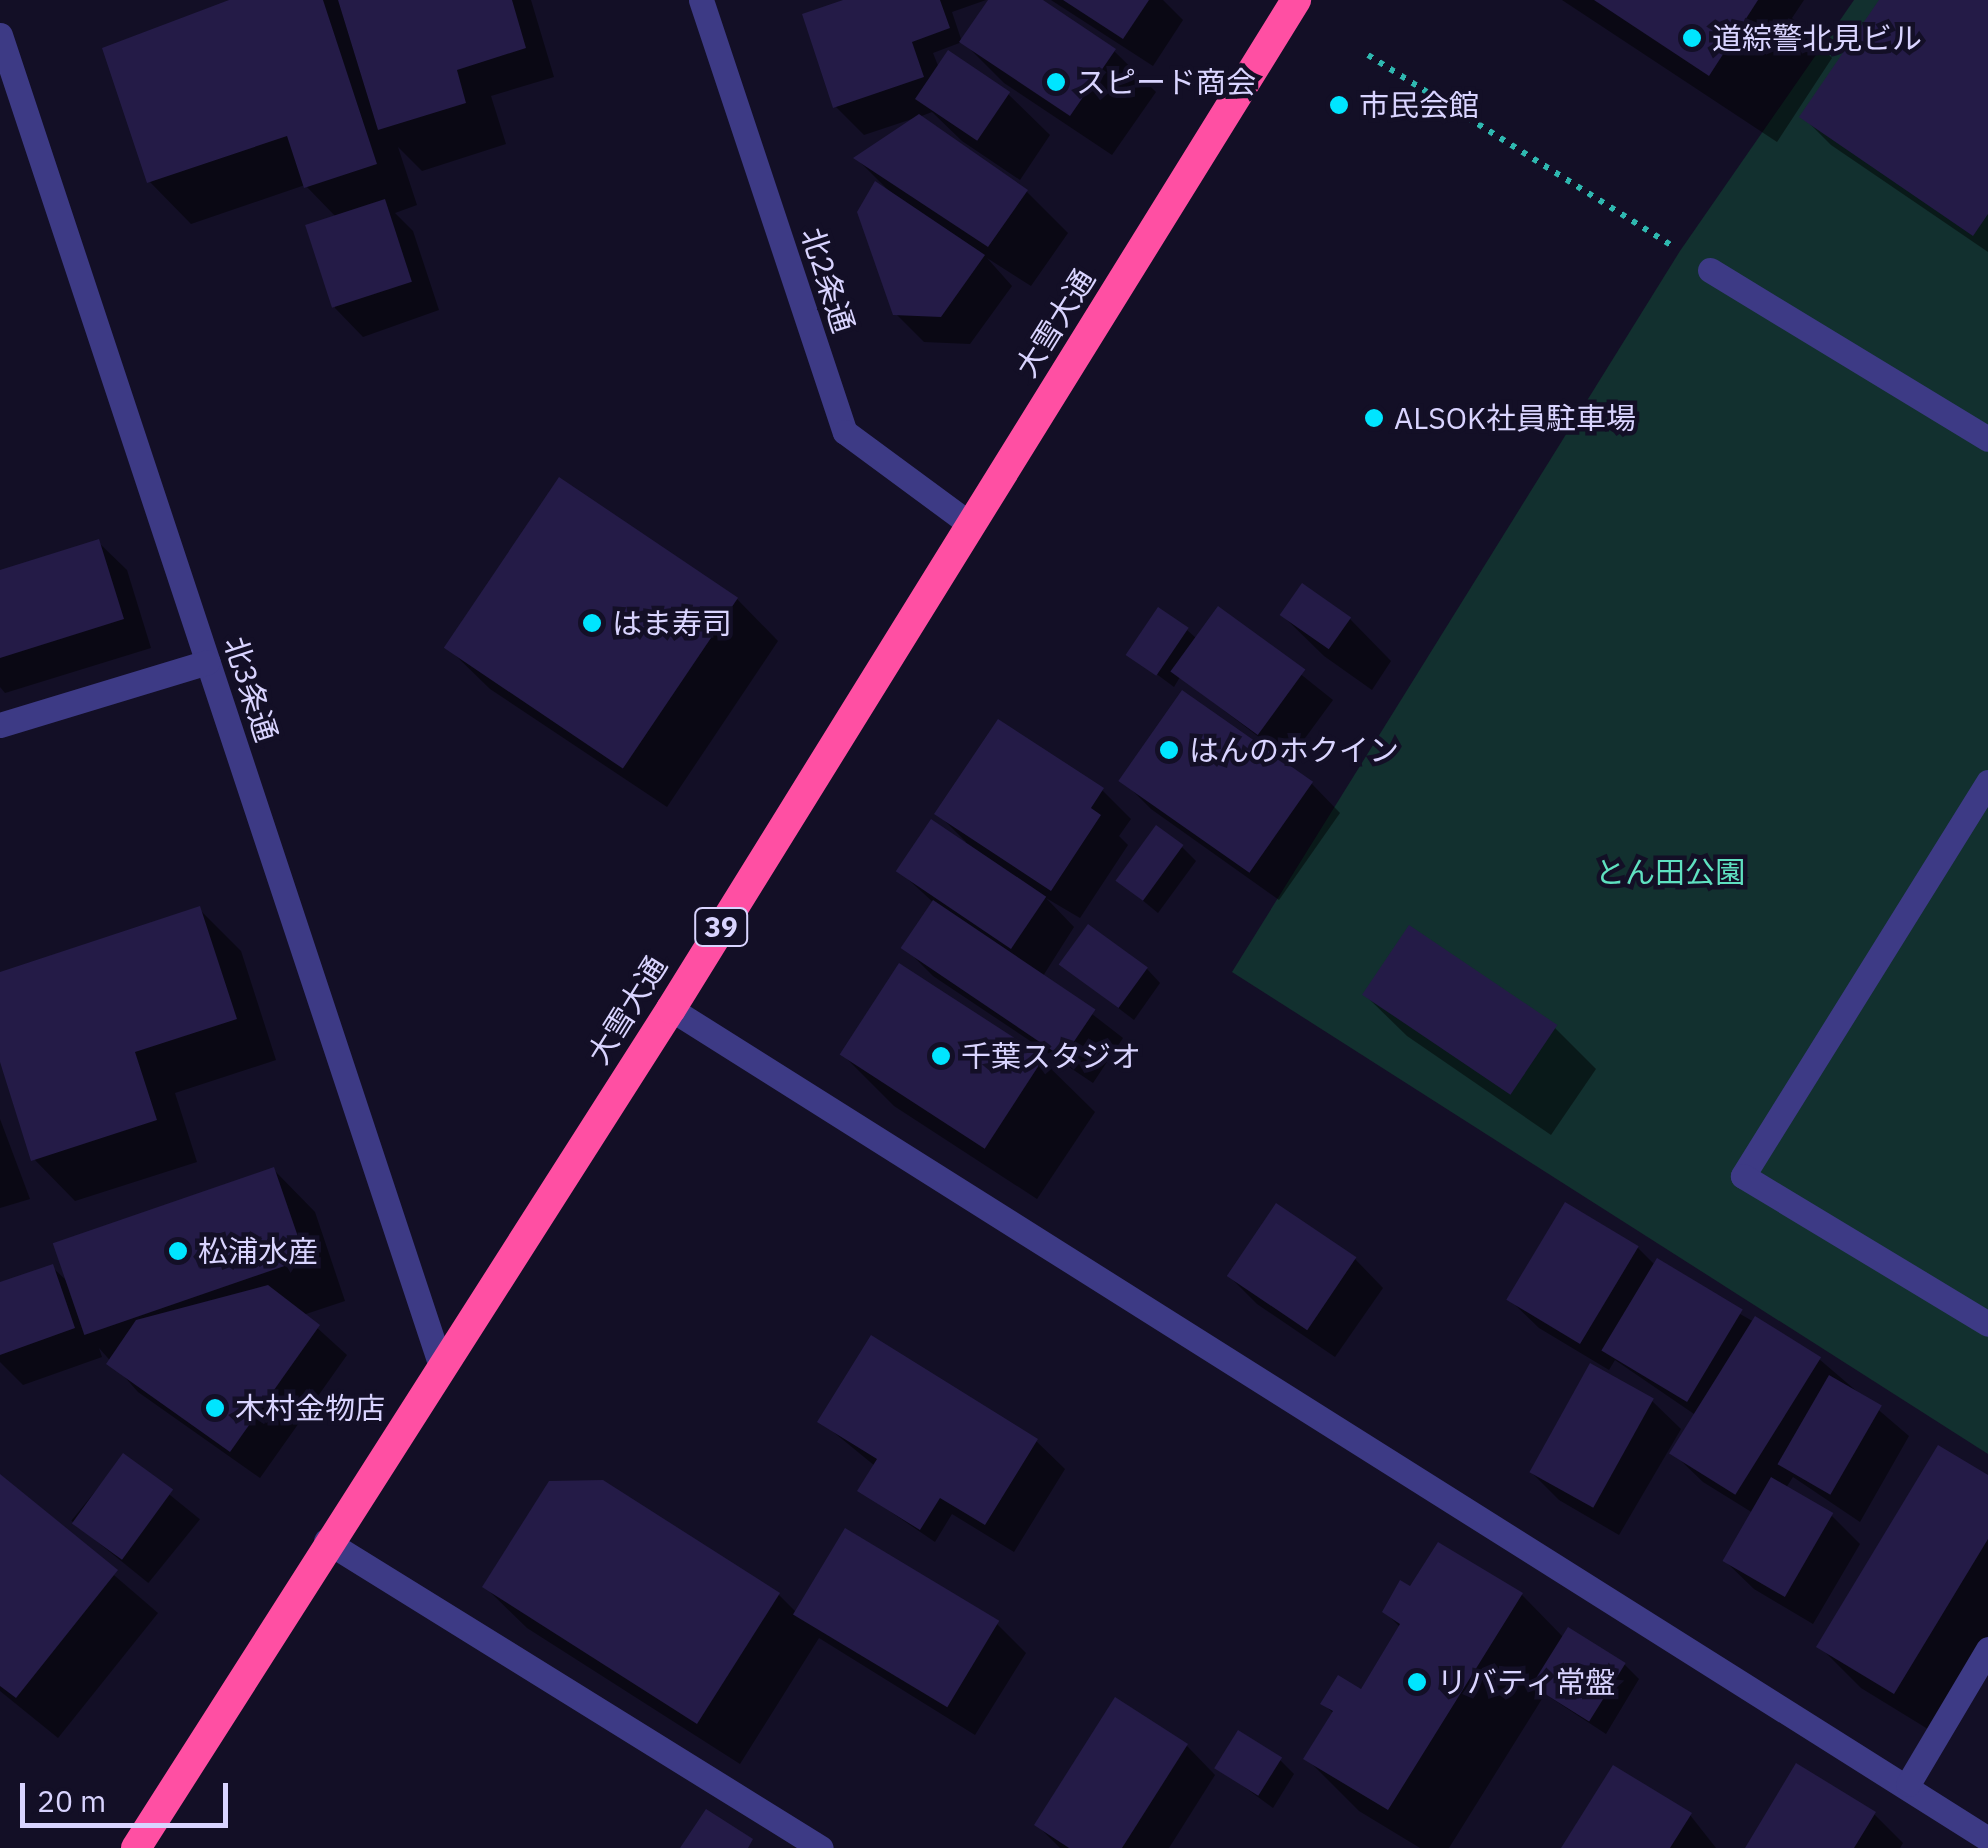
<!DOCTYPE html>
<html>
<head>
<meta charset="utf-8">
<style>
  body { margin:0 }
  #map { position:relative; width:1988px; height:1848px; overflow:hidden; background:#130f26; font-family:"IBM Plex Sans","Noto Sans JP",sans-serif }
  div>[style] { position:absolute }
  .green>* { inset:0; background:#12302f }
  .shadow>* { inset:0; background:#0007; transform-origin:0 0 }
  .building>* { inset:0; background:#241b47; transform-origin:0 0 }
  .path>* { height:6px; margin-top:-3px; transform-origin:0; background:repeating-linear-gradient(90deg,#2fb8b0 0 5px,transparent 0 13px) }
  .minor>* { height:25px; margin:-12.5px; padding:0 12.5px; transform-origin:12.5px; border-radius:12.5px; background:#3d3a85 }
  .highway>* { height:30px; margin:-15px; padding:0 15px; transform-origin:15px; border-radius:15px; background:#ff4fa3 }
  .dots>* { width:28px; height:28px; translate:-50% -50%; box-sizing:border-box; border:5px solid #130f26; border-radius:50% }
  span { translate:-50% -50%; white-space:nowrap; text-align:center; line-height:1.15; -webkit-text-stroke:9px #130f26; paint-order:stroke }
  .shield-label span { padding:2px 8px; background:#130f26; border:2px solid; border-radius:8px; -webkit-text-stroke-width:0 }
  .shield-label { font-size:28px; color:#d9d4ff; font-weight:700 }
  .poi-label { font-size:30px; color:#d9d4ff }
  .left { translate:0 -50%; text-align:left }
  .street-label { font-size:30px; color:#d9d4ff }
  .park-label { font-size:30px; color:#5fe0c0 }
  .scale { position:absolute; left:20px; top:1783px; width:208px; height:45px; box-sizing:border-box; border:5px solid #d9d4ff; border-top:0; padding-left:12px; font-size:30px; line-height:35px; white-space:nowrap; color:#d9d4ff; -webkit-text-stroke:8px #130f26; paint-order:stroke }
</style>
</head>
<body>
<div id="map">
  <div class="green">
    <div style="clip-path:polygon(1854px 0,1988px 0,1988px 1454px,1232px 972px,1680px 251px)"></div>
  </div>
  <div class="shadow">
    <div style="clip-path:polygon(231px 0,531px 0,554px 77px,491px 96px,506px 144px,422px 171px,398px 147px,417px 205px,395px 213px,413px 231px,439px 310px,363px 337px,335px 308px,337px 218px,305px 185px,191px 224px,150px 182px)"></div>
    <div style="clip-path:polygon(851px 0,986px 0,952px 12px,962px 42px,933px 53px,939px 68px,1008px 94px,1050px 135px,1020px 180px,962px 141px,932px 112px,919px 117px,1027px 192px,1068px 233px,1031px 286px,987px 258px,1012px 286px,970px 344px,924px 342px,895px 313px,888px 190px,857px 159px,915px 118px,864px 135px,836px 107px)"></div>
    <div style="clip-path:polygon(991px 0,1039px 0,1114px 51px,1156px 92px,1112px 155px,1004px 83px,963px 42px)"></div>
    <div style="clip-path:polygon(1051px 0,1163px 0,1183px 20px,1153px 66px)"></div>
    <div style="clip-path:polygon(1562px 0,1804px 0,1792px 18px,1832px 58px,1777px 142px)"></div>
    <div style="clip-path:polygon(1882px 0,1988px 0,1988px 252px,1831px 145px,1802px 116px)"></div>
    <div style="clip-path:polygon(98px 542px,127px 570px,151px 648px,5px 693px,0 687px,0 573px)"></div>
    <div style="clip-path:polygon(1302px 587px,1350px 619px,1391px 661px,1372px 690px,1324px 656px,1282px 615px)"></div>
    <div style="clip-path:polygon(737px 599px,778px 641px,667px 807px,490px 689px,448px 648px)"></div>
    <div style="clip-path:polygon(1219px 609px,1333px 700px,1289px 760px,1180px 677px,1174px 687px,1131px 655px,1187px 630px,1197px 639px)"></div>
    <div style="clip-path:polygon(1183px 694px,1312px 784px,1340px 813px,1279px 900px,1151px 809px,1123px 781px)"></div>
    <div style="clip-path:polygon(1102px 790px,1131px 819px,1119px 836px,1128px 845px,1080px 918px,1046px 898px,1074px 927px,1043px 976px,1123px 1038px,1093px 1083px,933px 976px,905px 948px,934px 903px,899px 871px,966px 842px,938px 814px)"></div>
    <div style="clip-path:polygon(1182px 847px,1196px 861px,1158px 913px,1119px 881px)"></div>
    <div style="clip-path:polygon(199px 909px,241px 951px,276px 1060px,175px 1093px,197px 1162px,75px 1201px,34px 1159px,0 1054px,0 975px)"></div>
    <div style="clip-path:polygon(1062px 965px,1147px 969px,1160px 983px,1134px 1020px)"></div>
    <div style="clip-path:polygon(1365px 995px,1555px 1028px,1596px 1069px,1551px 1135px,1407px 1036px)"></div>
    <div style="clip-path:polygon(842px 1054px,1042px 1060px,1095px 1112px,1037px 1199px,894px 1106px)"></div>
    <div style="clip-path:polygon(0 1119px,30px 1199px,0 1208px)"></div>
    <div style="clip-path:polygon(274px 1170px,315px 1212px,345px 1301px,303px 1315px,347px 1355px,260px 1478px,138px 1392px,99px 1348px,102px 1357px,23px 1385px,0 1362px,0 1285px,52px 1267px,68px 1282px)"></div>
    <div style="clip-path:polygon(1277px 1206px,1355px 1259px,1383px 1288px,1335px 1357px,1257px 1304px,1229px 1276px)"></div>
    <div style="clip-path:polygon(1638px 1248px,1656px 1266px,1819px 1359px,1909px 1436px,1860px 1522px,1793px 1477px,1786px 1488px,1831px 1515px,1860px 1544px,1813px 1624px,1754px 1589px,1725px 1561px,1753px 1513px,1703px 1482px,1674px 1454px,1697px 1416px,1615px 1360px,1609px 1370px,1539px 1328px,1510px 1300px)"></div>
    <div style="clip-path:polygon(1652px 1401px,1681px 1429px,1619px 1535px,1559px 1500px,1531px 1472px)"></div>
    <div style="clip-path:polygon(820px 1421px,1036px 1441px,1065px 1469px,1014px 1552px,952px 1514px,935px 1542px,860px 1491px,875px 1466px)"></div>
    <div style="left:123px;top:1457px;width:99px;height:82px;rotate:39deg"></div>
    <div style="clip-path:polygon(0 1477px,158px 1613px,58px 1738px,0 1691px)"></div>
    <div style="clip-path:polygon(1988px 1478px,1988px 1648px,1936px 1734px,1861px 1688px,1819px 1646px)"></div>
    <div style="clip-path:polygon(485px 1587px,779px 1595px,796px 1612px,997px 1624px,1026px 1653px,975px 1735px,819px 1638px,740px 1764px,527px 1628px)"></div>
    <div style="clip-path:polygon(1411px 1589px,1522px 1595px,1564px 1638px,1625px 1665px,1639px 1679px,1606px 1734px,1545px 1694px,1449px 1848px,1420px 1848px,1359px 1811px,1306px 1758px,1334px 1714px,1323px 1703px,1362px 1693px,1401px 1628px,1385px 1612px)"></div>
    <div style="clip-path:polygon(1115px 1700px,1187px 1746px,1215px 1775px,1169px 1848px,1060px 1848px,1037px 1825px)"></div>
    <div style="clip-path:polygon(1280px 1760px,1294px 1774px,1273px 1808px,1217px 1767px)"></div>
    <div style="clip-path:polygon(1874px 1814px,1903px 1843px,1900px 1848px,1747px 1848px)"></div>
    <div style="clip-path:polygon(1690px 1815px,1716px 1848px,1564px 1848px)"></div>
  </div>
  <div class="building">
    <div style="clip-path:polygon(229px 0,323px 0,377px 164px,304px 188px,287px 136px,147px 183px,102px 48px)"></div>
    <div style="clip-path:polygon(338px 0,512px 0,526px 48px,457px 70px,466px 103px,378px 130px)"></div>
    <div style="clip-path:polygon(843px 0,940px 0,950px 28px,912px 42px,924px 77px,833px 108px,802px 14px)"></div>
    <div style="clip-path:polygon(988px 0,1043px 0,1116px 49px,1070px 116px,959px 42px)"></div>
    <div style="clip-path:polygon(1063px 0,1149px 0,1123px 39px)"></div>
    <div style="clip-path:polygon(1594px 0,1758px 0,1709px 76px)"></div>
    <div style="clip-path:polygon(1879px 0,1988px 0,1988px 214px,1973px 236px,1799px 117px)"></div>
    <div style="left:948px;top:50px;width:75px;height:59px;rotate:34deg"></div>
    <div style="clip-path:polygon(919px 114px,1028px 190px,988px 247px,853px 158px)"></div>
    <div style="clip-path:polygon(875px 181px,985px 255px,941px 317px,893px 315px,857px 212px)"></div>
    <div style="left:385px;top:199px;width:87px;height:84px;rotate:72deg"></div>
    <div style="left:559px;top:477px;width:216px;height:206px;rotate:34deg"></div>
    <div style="clip-path:polygon(99px 539px,124px 619px,0 658px,0 570px)"></div>
    <div style="left:1302px;top:583px;width:60px;height:39px;rotate:35deg"></div>
    <div style="left:1218px;top:606px;width:108px;height:81px;rotate:36deg"></div>
    <div style="left:1158px;top:607px;width:37px;height:58px;rotate:34deg"></div>
    <div style="left:1182px;top:690px;width:160px;height:111px;rotate:35deg"></div>
    <div style="clip-path:polygon(998px 719px,1104px 788px,1091px 808px,1101px 815px,1051px 891px,934px 814px)"></div>
    <div style="left:931px;top:819px;width:139px;height:63px;rotate:34deg"></div>
    <div style="left:1156px;top:825px;width:34px;height:69px;rotate:36deg"></div>
    <div style="left:933px;top:900px;width:196px;height:58px;rotate:34deg"></div>
    <div style="clip-path:polygon(200px 906px,237px 1019px,135px 1052px,157px 1120px,31px 1161px,0 1062px,0 972px)"></div>
    <div style="left:1088px;top:924px;width:74px;height:50px;rotate:36deg"></div>
    <div style="left:1409px;top:925px;width:179px;height:84px;rotate:34deg"></div>
    <div style="left:899px;top:963px;width:173px;height:109px;rotate:33deg"></div>
    <div style="left:274px;top:1167px;width:97px;height:234px;rotate:71deg"></div>
    <div style="left:1565px;top:1202px;width:86px;height:114px;rotate:31deg"></div>
    <div style="left:1276px;top:1203px;width:97px;height:88px;rotate:34deg"></div>
    <div style="left:1657px;top:1258px;width:100px;height:108px;rotate:31deg"></div>
    <div style="clip-path:polygon(53px 1264px,75px 1328px,0 1355px,0 1282px)"></div>
    <div style="clip-path:polygon(268px 1285px,320px 1325px,230px 1452px,106px 1364px,136px 1320px)"></div>
    <div style="left:1755px;top:1316px;width:78px;height:162px;rotate:32deg"></div>
    <div style="clip-path:polygon(871px 1335px,1038px 1439px,985px 1525px,940px 1498px,920px 1530px,857px 1491px,877px 1459px,817px 1422px)"></div>
    <div style="left:1590px;top:1363px;width:73px;height:125px;rotate:29deg"></div>
    <div style="left:1829px;top:1375px;width:61px;height:103px;rotate:30deg"></div>
    <div style="clip-path:polygon(1938px 1445px,1988px 1475px,1988px 1539px,1894px 1694px,1816px 1647px)"></div>
    <div style="left:123px;top:1453px;width:62px;height:87px;rotate:36deg"></div>
    <div style="clip-path:polygon(0 1474px,118px 1570px,16px 1698px,0 1686px)"></div>
    <div style="left:1771px;top:1477px;width:72px;height:97px;rotate:30deg"></div>
    <div style="clip-path:polygon(603px 1480px,780px 1593px,697px 1724px,482px 1587px,549px 1481px)"></div>
    <div style="left:845px;top:1528px;width:180px;height:101px;rotate:31deg"></div>
    <div style="clip-path:polygon(1438px 1542px,1523px 1593px,1388px 1810px,1303px 1759px,1333px 1711px,1320px 1704px,1338px 1675px,1361px 1689px,1400px 1624px,1382px 1612px,1400px 1580px,1410px 1586px)"></div>
    <div style="left:1568px;top:1627px;width:68px;height:69px;rotate:32deg"></div>
    <div style="clip-path:polygon(1115px 1697px,1188px 1744px,1122px 1848px,1069px 1848px,1034px 1825px)"></div>
    <div style="left:1238px;top:1730px;width:52px;height:45px;rotate:32deg"></div>
    <div style="clip-path:polygon(1796px 1763px,1876px 1812px,1854px 1848px,1745px 1848px)"></div>
    <div style="clip-path:polygon(1613px 1765px,1692px 1813px,1670px 1848px,1561px 1848px)"></div>
    <div style="clip-path:polygon(706px 1809px,753px 1839px,748px 1848px,680px 1848px)"></div>
  </div>
  <div class="path">
    <div style="left:1368px;top:55px;width:358px;rotate:32.1deg"></div>
  </div>
  <div class="minor">
    <div style="left:701px;top:0;width:455px;rotate:71.6deg"></div>
    <div style="left:845px;top:432px;width:157px;rotate:36.4deg"></div>
    <div style="left:0;top:35px;width:1399px;rotate:71.67deg"></div>
    <div style="left:1710px;top:270px;width:325px;rotate:31.3deg"></div>
    <div style="left:0;top:725px;width:217px;rotate:-16.9deg"></div>
    <div style="left:1988px;top:782px;width:464px;rotate:121.9deg"></div>
    <div style="left:1743px;top:1176px;width:286px;rotate:31.1deg"></div>
    <div style="left:671px;top:1009px;width:1557px;rotate:32.22deg"></div>
    <div style="left:326px;top:1541px;width:582px;rotate:31.81deg"></div>
    <div style="left:1908px;top:1784px;width:157px;rotate:-59.3deg"></div>
  </div>
  <div class="highway">
    <div style="left:136px;top:1848px;width:995px;rotate:-57.48deg"></div>
    <div style="left:671px;top:1009px;width:1187px;rotate:-58.22deg"></div>
  </div>
  <div class="dots">
    <div style="left:1692px;top:38px;background:#00e5ff"></div>
    <div style="left:1056px;top:82px;background:#00e5ff"></div>
    <div style="left:1339px;top:105px;background:#00e5ff"></div>
    <div style="left:1374px;top:418px;background:#00e5ff"></div>
    <div style="left:592px;top:623px;background:#00e5ff"></div>
    <div style="left:1169px;top:750px;background:#00e5ff"></div>
    <div style="left:941px;top:1056px;background:#00e5ff"></div>
    <div style="left:178px;top:1251px;background:#00e5ff"></div>
    <div style="left:215px;top:1408px;background:#00e5ff"></div>
    <div style="left:1417px;top:1682px;background:#00e5ff"></div>
  </div>
  <div class="shield-label">
    <span style="left:721px;top:927px">39</span>
  </div>
  <div class="poi-label">
    <span class="left" style="left:1712px;top:38px">道綜警北見ビル</span>
    <span class="left" style="left:1076px;top:82px">スピード商会</span>
    <span class="left" style="left:1359px;top:105px">市民会館</span>
    <span class="left" style="left:1394px;top:418px">ALSOK社員駐車場</span>
    <span class="left" style="left:612px;top:623px">はま寿司</span>
    <span class="left" style="left:1189px;top:750px">はんのホクイン</span>
    <span class="left" style="left:961px;top:1056px">千葉スタジオ</span>
    <span class="left" style="left:198px;top:1251px">松浦水産</span>
    <span class="left" style="left:235px;top:1408px">木村金物店</span>
    <span class="left" style="left:1437px;top:1682px">リバティ常盤</span>
  </div>
  <div class="street-label">
    <span style="left:828px;top:280px;rotate:72deg">北2条通</span>
    <span style="left:1055px;top:323px;rotate:-58deg">大雪大通</span>
    <span style="left:251px;top:689px;rotate:72deg">北3条通</span>
    <span style="left:627px;top:1010px;rotate:-58deg">大雪大通</span>
  </div>
  <div class="park-label">
    <span style="left:1670px;top:872px">とん田公園</span>
  </div>
  <div class="scale">20 m</div>
</div>
</body>
</html>
